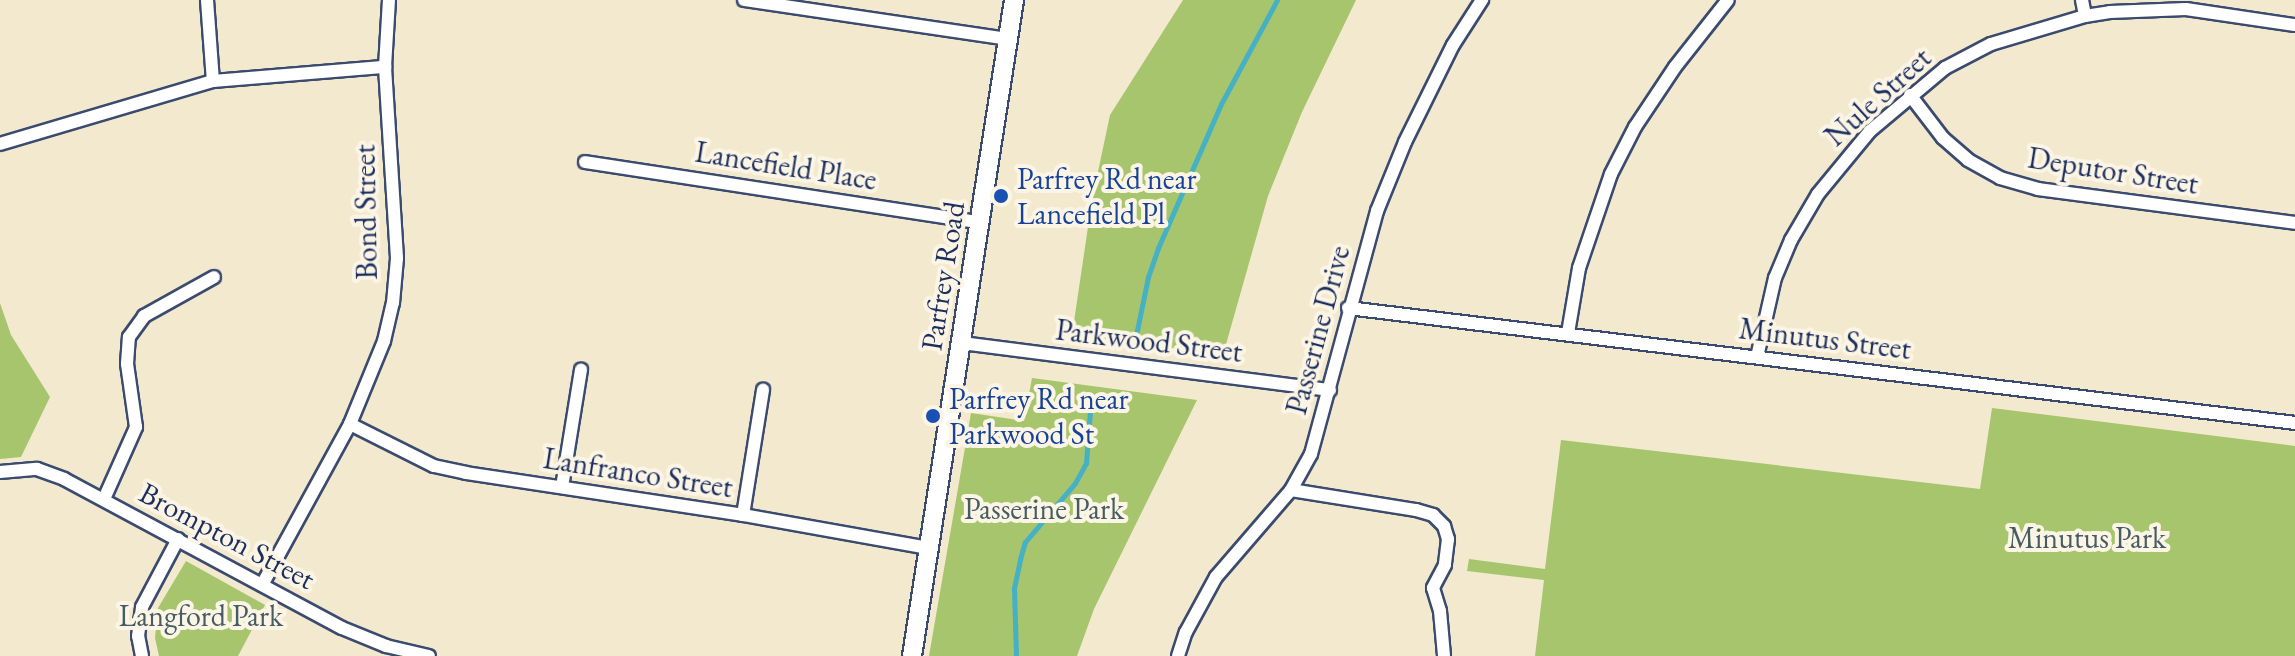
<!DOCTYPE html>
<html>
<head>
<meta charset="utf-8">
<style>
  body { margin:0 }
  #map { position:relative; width:2295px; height:656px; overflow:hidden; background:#f2e9ce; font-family:"EB Garamond",serif }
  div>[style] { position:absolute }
  .green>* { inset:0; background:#a6c56d }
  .stream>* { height:5px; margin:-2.5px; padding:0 2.5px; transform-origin:2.5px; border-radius:2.5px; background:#46b0c4 }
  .roads { filter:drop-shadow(2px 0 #3b4b6f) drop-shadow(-2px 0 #3b4b6f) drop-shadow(0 2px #3b4b6f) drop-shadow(0 -2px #3b4b6f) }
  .street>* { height:12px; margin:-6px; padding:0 6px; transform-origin:6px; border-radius:6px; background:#fff }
  .secondary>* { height:18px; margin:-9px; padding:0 9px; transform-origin:9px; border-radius:9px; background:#fff }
  .dots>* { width:22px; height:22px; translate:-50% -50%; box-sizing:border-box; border:4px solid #fcf5e5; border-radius:50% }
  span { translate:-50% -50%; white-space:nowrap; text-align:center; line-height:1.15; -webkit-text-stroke:8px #fcf5e5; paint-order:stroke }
  .street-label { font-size:30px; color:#1b2f5e }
  .transit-label { font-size:30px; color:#164399 }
  .left { translate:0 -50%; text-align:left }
  .park-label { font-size:30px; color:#455c62 }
</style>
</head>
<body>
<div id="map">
  <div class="green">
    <div style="clip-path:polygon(1183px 0,1356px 0,1302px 112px,1268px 196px,1223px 355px,1072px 335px,1092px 200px,1110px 115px)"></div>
    <div style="clip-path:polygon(0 303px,11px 335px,50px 397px,21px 457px,0 459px)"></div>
    <div style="clip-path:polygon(1032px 378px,1197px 400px,1094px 609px,1077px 656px,929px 656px,971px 413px,1024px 421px)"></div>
    <div style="clip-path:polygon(1992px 408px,2295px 446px,2295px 656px,1535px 656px,1544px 580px,1467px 571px,1469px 559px,1545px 569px,1561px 440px,1980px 489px)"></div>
    <div style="clip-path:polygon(186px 561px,265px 605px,238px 656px,159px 656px,155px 638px,158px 608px)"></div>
  </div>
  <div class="stream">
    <div style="left:1134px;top:345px;width:69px;rotate:-78.4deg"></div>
    <div style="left:1148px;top:277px;width:31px;rotate:-71deg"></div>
    <div style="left:1158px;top:248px;width:157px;rotate:-66.4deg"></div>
    <div style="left:1221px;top:104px;width:118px;rotate:-61.7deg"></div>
    <div style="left:1016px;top:656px;width:68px;rotate:-91.7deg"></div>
    <div style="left:1014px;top:588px;width:30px;rotate:-78deg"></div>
    <div style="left:1020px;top:559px;width:18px;rotate:-74deg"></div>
    <div style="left:1025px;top:542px;width:77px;rotate:-49.7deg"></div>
    <div style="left:1075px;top:483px;width:23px;rotate:-61deg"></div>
    <div style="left:1086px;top:463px;width:52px;rotate:-85.6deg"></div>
  </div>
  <div class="roads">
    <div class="street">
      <div style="left:207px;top:0;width:81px;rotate:85.8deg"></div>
      <div style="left:744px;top:0;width:267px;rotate:8.4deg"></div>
      <div style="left:2082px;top:0;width:16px;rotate:79deg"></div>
      <div style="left:1910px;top:95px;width:54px;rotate:52.5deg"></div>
      <div style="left:1943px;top:138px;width:33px;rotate:41deg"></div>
      <div style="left:1968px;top:160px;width:37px;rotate:29deg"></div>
      <div style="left:2000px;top:178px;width:40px;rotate:16deg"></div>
      <div style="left:2038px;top:189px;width:259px;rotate:7.5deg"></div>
      <div style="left:0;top:144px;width:222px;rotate:-16.5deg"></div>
      <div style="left:213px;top:81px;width:173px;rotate:-4.7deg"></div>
      <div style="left:585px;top:162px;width:399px;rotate:8.7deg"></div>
      <div style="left:1348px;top:308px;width:954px;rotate:6.92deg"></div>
      <div style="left:1568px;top:333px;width:66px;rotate:-80.4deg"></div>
      <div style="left:1579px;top:268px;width:99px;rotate:-71.2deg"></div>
      <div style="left:1611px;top:174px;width:53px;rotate:-62.9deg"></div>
      <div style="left:1635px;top:127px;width:72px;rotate:-56.3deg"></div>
      <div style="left:1675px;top:67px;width:85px;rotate:-51.7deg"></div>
      <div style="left:962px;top:343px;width:371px;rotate:7.3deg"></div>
      <div style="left:1757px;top:357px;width:81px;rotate:-77.2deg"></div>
      <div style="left:1775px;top:278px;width:41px;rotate:-67.2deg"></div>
      <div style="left:1791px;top:240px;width:53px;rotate:-59.6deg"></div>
      <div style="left:1818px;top:194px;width:82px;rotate:-50.5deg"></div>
      <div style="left:1870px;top:131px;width:98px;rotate:-40deg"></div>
      <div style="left:1945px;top:68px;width:52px;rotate:-27.6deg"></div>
      <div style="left:1991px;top:44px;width:98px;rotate:-16.6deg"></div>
      <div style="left:2085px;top:16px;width:25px;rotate:-9deg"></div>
      <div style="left:2110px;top:12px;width:76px;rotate:-2.3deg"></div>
      <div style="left:2186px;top:9px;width:110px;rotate:8.4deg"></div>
      <div style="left:350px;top:424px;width:94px;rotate:26.6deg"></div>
      <div style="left:434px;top:466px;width:33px;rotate:12deg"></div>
      <div style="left:466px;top:473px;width:280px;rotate:8.6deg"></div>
      <div style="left:743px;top:515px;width:188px;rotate:10.1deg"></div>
      <div style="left:0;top:472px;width:37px;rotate:-5deg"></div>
      <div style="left:37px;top:469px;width:29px;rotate:20deg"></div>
      <div style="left:64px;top:479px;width:315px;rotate:28.2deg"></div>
      <div style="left:342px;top:628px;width:48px;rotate:22.2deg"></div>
      <div style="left:386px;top:646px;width:44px;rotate:13.1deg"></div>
      <div style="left:562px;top:487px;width:119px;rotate:-80.8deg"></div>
      <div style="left:1291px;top:490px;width:127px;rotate:9.1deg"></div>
      <div style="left:1416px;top:510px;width:18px;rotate:16deg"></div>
      <div style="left:1433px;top:515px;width:16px;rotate:45deg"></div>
      <div style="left:1444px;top:526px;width:14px;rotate:73deg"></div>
      <div style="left:1448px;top:539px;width:26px;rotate:97deg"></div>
      <div style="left:1445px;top:565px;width:26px;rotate:118deg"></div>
      <div style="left:1433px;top:588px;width:24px;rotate:73deg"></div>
      <div style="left:1440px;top:611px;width:45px;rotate:84.9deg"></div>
      <div style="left:104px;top:499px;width:79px;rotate:-66deg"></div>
      <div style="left:136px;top:427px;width:64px;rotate:-98.1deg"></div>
      <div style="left:127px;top:364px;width:27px;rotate:-86deg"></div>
      <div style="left:129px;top:337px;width:26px;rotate:-54deg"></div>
      <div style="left:144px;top:316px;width:80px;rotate:-29.1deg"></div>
      <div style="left:743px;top:515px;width:127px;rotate:-80.9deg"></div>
      <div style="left:262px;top:585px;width:183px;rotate:-61.3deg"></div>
      <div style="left:350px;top:424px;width:90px;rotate:-67.7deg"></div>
      <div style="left:384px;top:341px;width:39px;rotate:-77deg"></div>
      <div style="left:393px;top:303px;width:45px;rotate:-84.9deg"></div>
      <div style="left:397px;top:258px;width:191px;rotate:-93.6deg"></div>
      <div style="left:385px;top:67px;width:67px;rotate:-86.6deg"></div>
      <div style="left:142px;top:656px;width:20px;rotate:-101deg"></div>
      <div style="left:138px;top:636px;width:29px;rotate:-82deg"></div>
      <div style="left:142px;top:607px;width:77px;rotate:-62.1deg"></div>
      <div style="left:1178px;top:656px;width:25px;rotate:-72deg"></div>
      <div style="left:1186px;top:632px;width:63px;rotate:-61.4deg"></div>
      <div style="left:1216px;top:577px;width:115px;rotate:-49.2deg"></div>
      <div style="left:1291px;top:490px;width:41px;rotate:-60.9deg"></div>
      <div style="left:1311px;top:454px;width:252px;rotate:-74.8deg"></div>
      <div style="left:1377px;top:211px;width:74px;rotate:-67.9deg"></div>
      <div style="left:1405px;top:142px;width:108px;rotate:-63.7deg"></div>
      <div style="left:1453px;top:45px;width:54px;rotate:-57.2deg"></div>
    </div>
    <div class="secondary">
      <div style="left:912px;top:656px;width:664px;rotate:-81.16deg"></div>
    </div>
  </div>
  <div class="dots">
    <div style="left:1001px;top:196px;background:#1a4fb4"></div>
    <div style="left:933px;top:416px;background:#1a4fb4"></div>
  </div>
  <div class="street-label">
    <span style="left:1878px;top:97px;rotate:-42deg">Nule Street</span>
    <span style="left:786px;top:166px;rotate:9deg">Lancefield Place</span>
    <span style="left:2113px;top:171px;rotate:9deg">Deputor Street</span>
    <span style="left:366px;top:212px;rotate:-91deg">Bond Street</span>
    <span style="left:943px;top:276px;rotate:-81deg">Parfrey Road</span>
    <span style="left:1318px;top:330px;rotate:-75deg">Passerine Drive</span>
    <span style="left:1825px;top:339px;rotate:7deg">Minutus Street</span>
    <span style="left:1149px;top:341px;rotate:7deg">Parkwood Street</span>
    <span style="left:638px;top:473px;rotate:9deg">Lanfranco Street</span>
    <span style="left:227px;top:536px;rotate:28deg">Brompton Street</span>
  </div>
  <div class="transit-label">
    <span class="left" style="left:1017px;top:196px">Parfrey Rd near<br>Lancefield Pl</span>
    <span class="left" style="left:949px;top:416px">Parfrey Rd near<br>Parkwood St</span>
  </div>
  <div class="park-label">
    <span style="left:1044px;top:509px">Passerine Park</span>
    <span style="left:2087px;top:538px">Minutus Park</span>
    <span style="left:201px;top:616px">Langford Park</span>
  </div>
</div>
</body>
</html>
